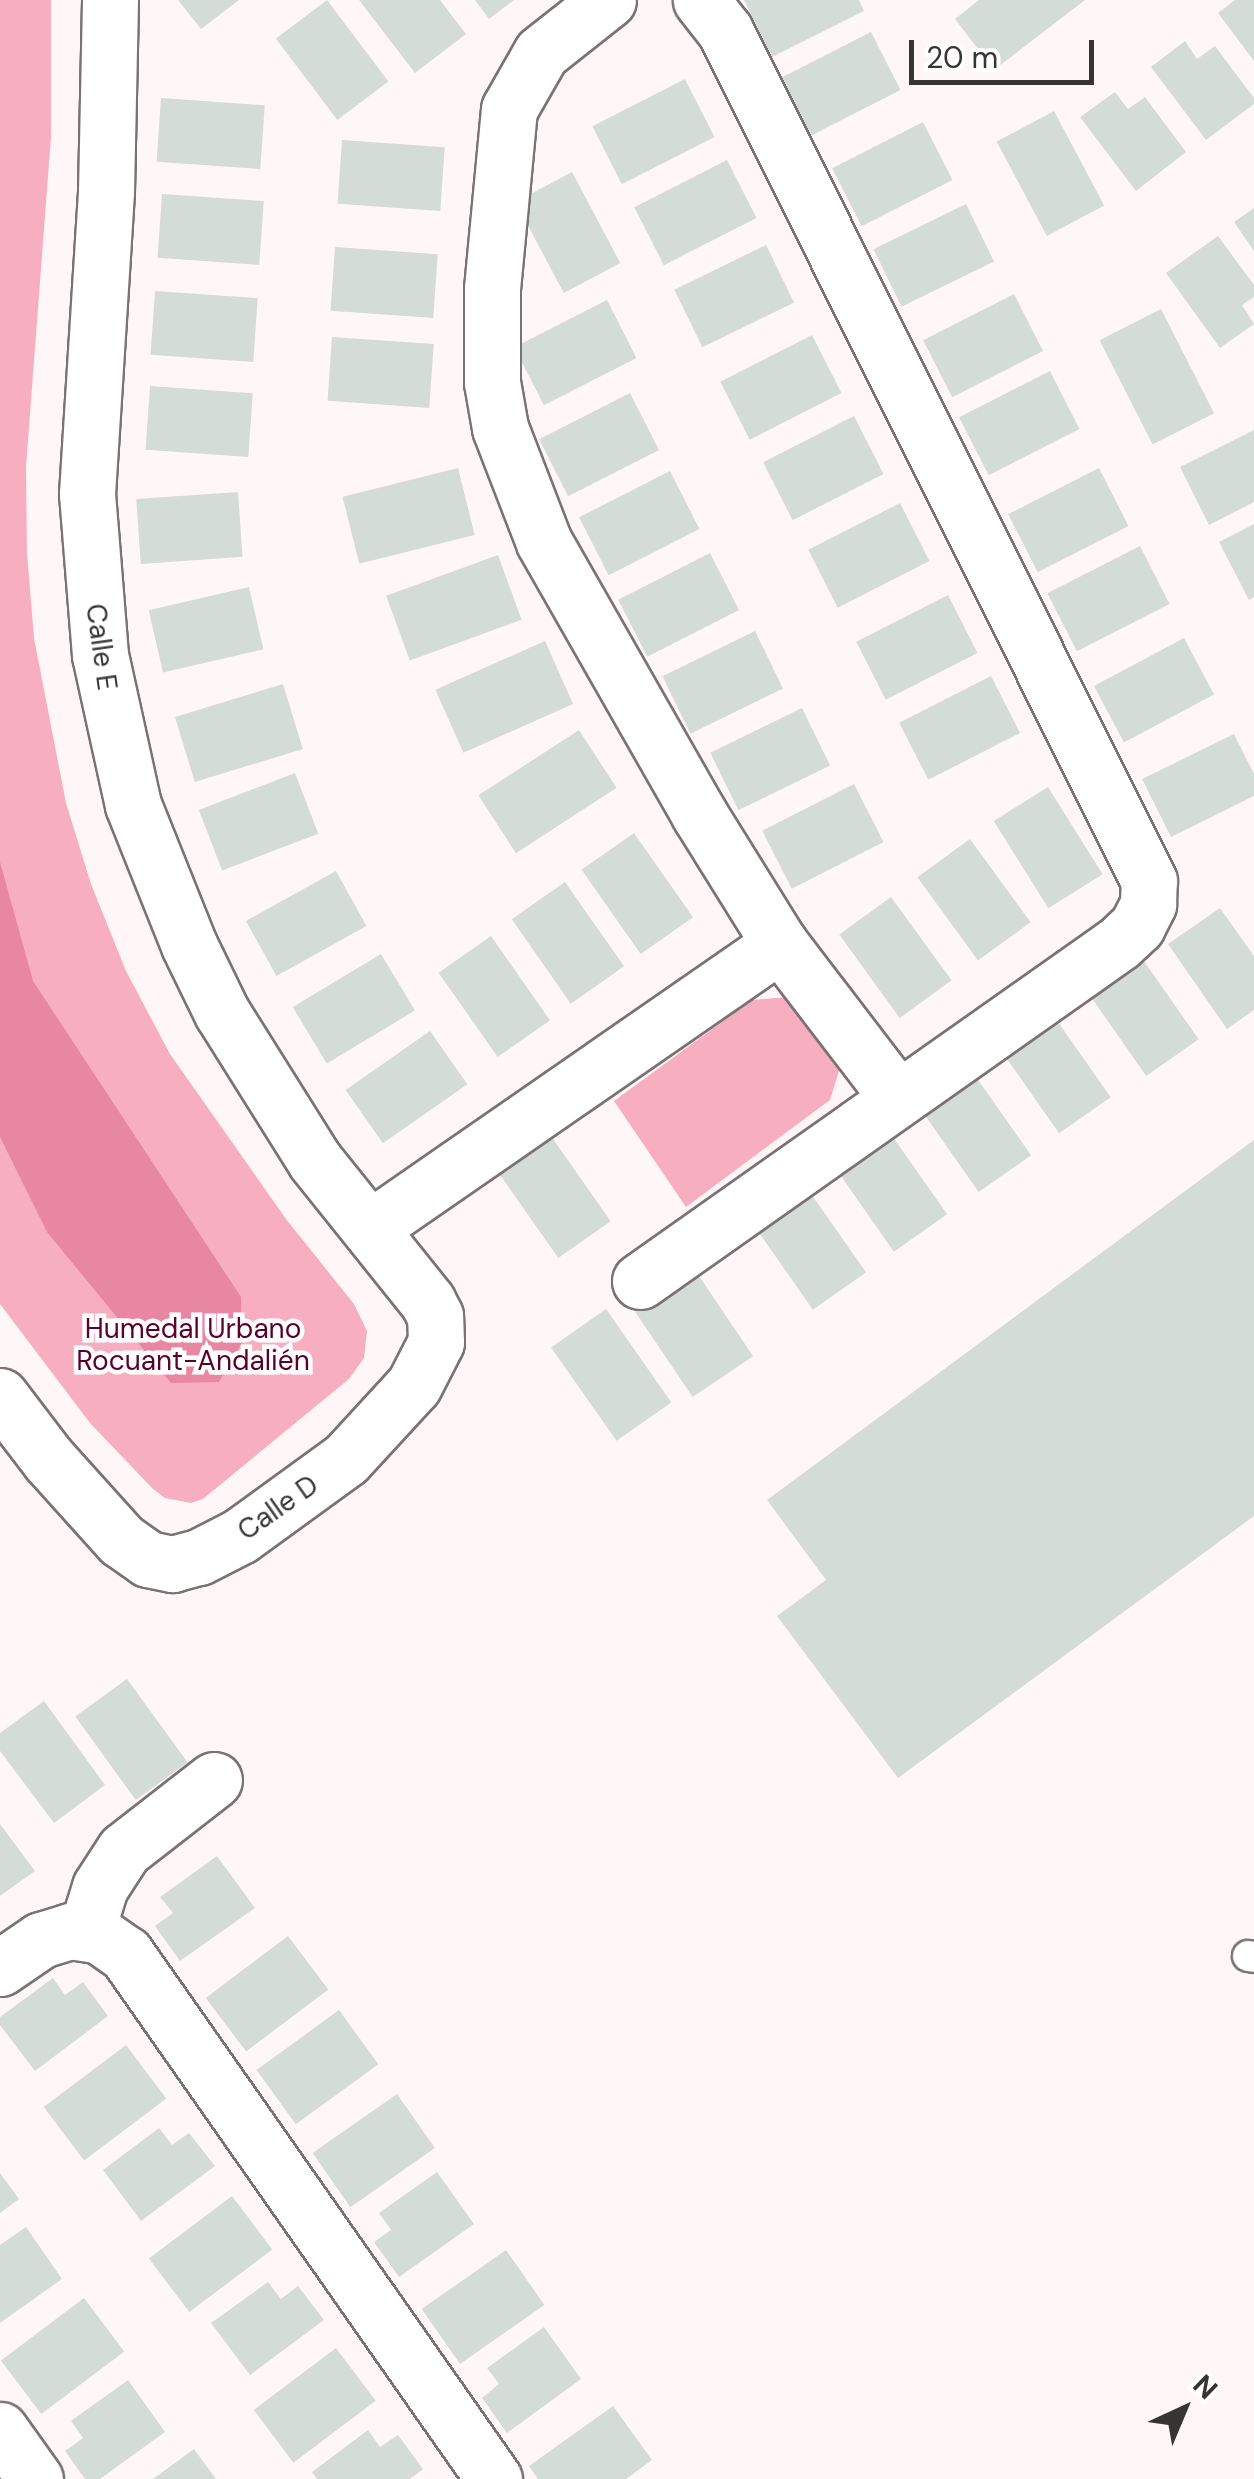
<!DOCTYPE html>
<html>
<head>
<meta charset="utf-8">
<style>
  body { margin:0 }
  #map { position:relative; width:1254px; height:2479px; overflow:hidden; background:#fff6f8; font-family:"DM Sans",sans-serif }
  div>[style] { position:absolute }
  .green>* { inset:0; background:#f6aec0 }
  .water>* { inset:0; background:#e787a2 }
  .building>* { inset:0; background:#d4dcd8; transform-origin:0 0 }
  .roads { filter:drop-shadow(2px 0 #7a7274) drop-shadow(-2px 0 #7a7274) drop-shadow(0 2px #7a7274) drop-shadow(0 -2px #7a7274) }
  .service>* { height:30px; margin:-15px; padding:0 15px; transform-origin:15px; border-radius:15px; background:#fff }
  .minor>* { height:55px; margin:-27.5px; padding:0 27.5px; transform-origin:27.5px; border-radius:27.5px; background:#fff }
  span { translate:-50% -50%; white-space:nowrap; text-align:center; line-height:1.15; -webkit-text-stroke:9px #fff; paint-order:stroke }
  .street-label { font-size:28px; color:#373434 }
  .park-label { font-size:28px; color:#5a0129 }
  .north { position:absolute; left:1134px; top:2359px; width:100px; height:100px; -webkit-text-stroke:8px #fff; paint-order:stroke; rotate:44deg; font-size:28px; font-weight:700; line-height:40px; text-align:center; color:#373434 }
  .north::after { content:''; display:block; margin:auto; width:35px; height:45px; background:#373434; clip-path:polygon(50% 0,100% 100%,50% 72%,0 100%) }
  .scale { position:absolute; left:909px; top:40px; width:185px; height:45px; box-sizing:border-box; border:5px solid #373434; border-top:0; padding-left:12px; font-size:30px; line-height:35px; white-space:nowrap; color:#373434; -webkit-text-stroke:8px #fff; paint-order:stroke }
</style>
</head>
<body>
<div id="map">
  <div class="green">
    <div style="clip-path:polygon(0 0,51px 0,51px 137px,26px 467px,27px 553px,34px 638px,66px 803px,91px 884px,126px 971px,170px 1054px,286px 1219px,354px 1304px,367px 1331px,364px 1358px,349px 1379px,203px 1499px,191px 1503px,165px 1498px,153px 1489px,90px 1423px,0 1304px)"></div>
    <div style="clip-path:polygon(787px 997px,839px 1071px,830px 1100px,686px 1207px,614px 1101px,752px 1000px)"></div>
  </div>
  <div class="water">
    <div style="clip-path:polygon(0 862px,33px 981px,241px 1297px,242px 1343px,219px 1382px,171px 1383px,47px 1232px,0 1137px)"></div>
  </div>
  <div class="building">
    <div style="clip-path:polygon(178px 0,239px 0,201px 29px)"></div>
    <div style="left:327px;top:0;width:102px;height:64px;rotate:53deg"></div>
    <div style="clip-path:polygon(359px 0,440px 0,466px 34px,415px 73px)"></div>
    <div style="clip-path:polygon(475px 0,514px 0,489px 19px)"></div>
    <div style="clip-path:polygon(744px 0,859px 0,864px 11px,772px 57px)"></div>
    <div style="clip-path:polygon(979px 0,1085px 0,994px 70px,955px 19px)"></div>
    <div style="clip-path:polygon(1235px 0,1254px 0,1254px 61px,1218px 13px)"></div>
    <div style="left:871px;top:32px;width:65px;height:103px;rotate:63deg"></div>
    <div style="clip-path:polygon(1185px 41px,1197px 59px,1215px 46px,1254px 98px,1254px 104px,1206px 140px,1151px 67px)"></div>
    <div style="left:685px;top:79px;width:65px;height:104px;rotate:63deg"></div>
    <div style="clip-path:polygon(1115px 92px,1128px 109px,1145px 97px,1186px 152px,1136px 191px,1080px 117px)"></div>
    <div style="left:161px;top:98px;width:104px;height:64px;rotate:4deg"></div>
    <div style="left:1054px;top:111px;width:107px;height:65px;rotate:62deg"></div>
    <div style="left:923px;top:122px;width:65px;height:102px;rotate:63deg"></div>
    <div style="left:342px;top:140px;width:103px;height:64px;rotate:4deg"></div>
    <div style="left:727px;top:160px;width:65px;height:104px;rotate:63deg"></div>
    <div style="left:572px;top:172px;width:103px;height:64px;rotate:62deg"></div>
    <div style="left:162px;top:194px;width:102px;height:64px;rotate:4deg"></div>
    <div style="left:966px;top:204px;width:64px;height:103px;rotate:64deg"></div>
    <div style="clip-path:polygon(1254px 208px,1254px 251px,1234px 222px)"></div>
    <div style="clip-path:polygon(1218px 236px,1254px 285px,1254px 297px,1242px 305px,1254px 324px,1220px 348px,1166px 273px)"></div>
    <div style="left:766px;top:245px;width:64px;height:102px;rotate:64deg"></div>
    <div style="left:335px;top:247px;width:103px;height:64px;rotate:4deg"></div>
    <div style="left:155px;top:291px;width:103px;height:64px;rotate:4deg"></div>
    <div style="left:1014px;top:294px;width:64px;height:102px;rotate:63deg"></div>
    <div style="left:607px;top:300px;width:65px;height:104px;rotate:63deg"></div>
    <div style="left:1161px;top:309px;width:117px;height:69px;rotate:63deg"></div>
    <div style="left:812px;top:335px;width:65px;height:103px;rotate:63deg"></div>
    <div style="left:332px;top:337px;width:102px;height:64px;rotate:4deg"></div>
    <div style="left:1050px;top:371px;width:65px;height:102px;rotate:63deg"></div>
    <div style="left:150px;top:386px;width:103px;height:64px;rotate:4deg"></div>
    <div style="left:630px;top:393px;width:64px;height:102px;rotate:63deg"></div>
    <div style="left:854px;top:416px;width:65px;height:102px;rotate:63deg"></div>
    <div style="clip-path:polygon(1254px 430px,1254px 502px,1209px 525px,1180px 467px)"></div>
    <div style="left:458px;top:468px;width:69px;height:119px;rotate:76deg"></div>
    <div style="left:1099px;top:468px;width:65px;height:102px;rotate:63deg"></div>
    <div style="left:670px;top:471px;width:65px;height:102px;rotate:63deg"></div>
    <div style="left:238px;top:492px;width:65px;height:102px;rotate:86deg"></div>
    <div style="left:900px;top:503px;width:65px;height:103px;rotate:63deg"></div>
    <div style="clip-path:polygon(1254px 524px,1254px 597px,1249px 600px,1219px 542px)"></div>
    <div style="left:1140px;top:546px;width:65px;height:104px;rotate:63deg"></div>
    <div style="left:710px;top:553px;width:64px;height:103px;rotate:63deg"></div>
    <div style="left:498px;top:555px;width:69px;height:119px;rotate:70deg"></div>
    <div style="left:249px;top:587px;width:64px;height:103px;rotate:77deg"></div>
    <div style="left:948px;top:595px;width:65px;height:103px;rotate:63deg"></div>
    <div style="left:755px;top:631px;width:64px;height:103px;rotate:64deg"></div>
    <div style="left:1184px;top:638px;width:64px;height:102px;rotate:62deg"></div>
    <div style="left:545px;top:641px;width:69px;height:120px;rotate:66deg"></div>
    <div style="left:991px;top:676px;width:64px;height:103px;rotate:63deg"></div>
    <div style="left:283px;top:684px;width:68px;height:113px;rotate:73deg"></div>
    <div style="left:802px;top:708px;width:64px;height:102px;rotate:64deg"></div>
    <div style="left:579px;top:730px;width:69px;height:120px;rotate:57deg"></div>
    <div style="clip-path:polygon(1234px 734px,1254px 774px,1254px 796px,1171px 837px,1142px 779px)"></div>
    <div style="left:295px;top:773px;width:65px;height:103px;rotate:69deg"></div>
    <div style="left:854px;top:784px;width:65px;height:103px;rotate:63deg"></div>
    <div style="left:1048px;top:787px;width:103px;height:64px;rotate:58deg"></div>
    <div style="left:634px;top:833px;width:103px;height:64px;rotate:55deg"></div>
    <div style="left:970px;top:839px;width:103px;height:65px;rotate:54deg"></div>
    <div style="left:336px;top:871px;width:63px;height:103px;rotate:61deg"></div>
    <div style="left:565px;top:882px;width:103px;height:65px;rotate:55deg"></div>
    <div style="left:891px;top:897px;width:103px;height:64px;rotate:54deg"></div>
    <div style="clip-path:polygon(1220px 908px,1254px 956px,1254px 1010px,1227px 1029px,1168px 944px)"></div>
    <div style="left:491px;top:936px;width:103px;height:64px;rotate:55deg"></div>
    <div style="left:381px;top:954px;width:66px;height:103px;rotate:59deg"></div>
    <div style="left:1139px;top:954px;width:104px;height:64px;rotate:55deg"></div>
    <div style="left:1051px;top:1012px;width:104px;height:63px;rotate:55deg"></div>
    <div style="left:430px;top:1031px;width:65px;height:103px;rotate:55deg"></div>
    <div style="left:972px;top:1071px;width:103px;height:64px;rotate:55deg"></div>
    <div style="left:888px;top:1130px;width:103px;height:65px;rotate:55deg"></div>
    <div style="left:551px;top:1136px;width:104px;height:64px;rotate:55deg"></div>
    <div style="clip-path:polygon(1254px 1140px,1254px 1516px,898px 1778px,777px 1616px,826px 1580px,767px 1500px)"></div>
    <div style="left:807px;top:1188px;width:103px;height:65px;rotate:55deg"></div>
    <div style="left:695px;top:1270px;width:104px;height:73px;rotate:56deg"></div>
    <div style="left:606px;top:1309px;width:114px;height:67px;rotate:55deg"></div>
    <div style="left:127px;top:1679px;width:103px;height:64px;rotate:54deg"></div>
    <div style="clip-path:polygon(44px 1701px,105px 1785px,54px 1823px,0 1751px,0 1733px)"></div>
    <div style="clip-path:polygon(0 1824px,35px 1871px,0 1896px)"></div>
    <div style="clip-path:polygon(217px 1856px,255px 1908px,180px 1961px,155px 1926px,173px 1913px,160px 1897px)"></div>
    <div style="left:288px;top:1936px;width:67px;height:103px;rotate:53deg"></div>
    <div style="clip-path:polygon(53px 1978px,65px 1995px,83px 1982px,108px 2016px,35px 2071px,0 2025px,0 2017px)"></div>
    <div style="left:339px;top:2010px;width:67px;height:102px;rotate:54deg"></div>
    <div style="left:126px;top:2045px;width:67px;height:103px;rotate:53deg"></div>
    <div style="left:397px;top:2094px;width:66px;height:103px;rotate:55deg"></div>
    <div style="clip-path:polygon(159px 2128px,172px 2145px,189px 2133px,215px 2166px,141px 2221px,103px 2170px)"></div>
    <div style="clip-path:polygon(437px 2172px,474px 2224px,399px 2277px,374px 2242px,391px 2230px,379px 2213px)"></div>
    <div style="clip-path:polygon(0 2173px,19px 2199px,0 2213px)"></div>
    <div style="left:232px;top:2196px;width:67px;height:104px;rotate:53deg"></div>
    <div style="clip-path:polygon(26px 2227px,62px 2279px,0 2323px,0 2245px)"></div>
    <div style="left:506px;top:2250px;width:67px;height:103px;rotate:55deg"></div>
    <div style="clip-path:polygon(268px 2282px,281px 2299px,298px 2286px,324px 2320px,250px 2375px,211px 2323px)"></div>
    <div style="left:84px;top:2298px;width:67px;height:104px;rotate:53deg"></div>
    <div style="clip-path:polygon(544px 2327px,581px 2379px,507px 2433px,482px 2398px,499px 2384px,487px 2368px)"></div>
    <div style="left:336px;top:2348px;width:66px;height:103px;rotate:53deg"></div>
    <div style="clip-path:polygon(128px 2380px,165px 2432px,100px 2479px,85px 2479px,65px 2451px,83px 2438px,71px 2421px)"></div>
    <div style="clip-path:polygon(613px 2406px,652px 2460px,626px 2479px,538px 2479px,529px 2466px)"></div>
    <div style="clip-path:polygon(368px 2430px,380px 2447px,398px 2435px,423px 2469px,410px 2479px,317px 2479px,312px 2472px)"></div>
    <div style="clip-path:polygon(194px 2449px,216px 2479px,153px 2479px)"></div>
  </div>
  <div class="roads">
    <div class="service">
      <div style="left:1248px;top:1956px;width:6px;rotate:9deg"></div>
    </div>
    <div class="minor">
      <div style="left:608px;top:0;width:85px;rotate:141.7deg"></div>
      <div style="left:541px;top:53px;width:64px;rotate:119.7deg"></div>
      <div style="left:509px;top:109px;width:181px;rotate:95.4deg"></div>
      <div style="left:492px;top:289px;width:93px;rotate:90deg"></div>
      <div style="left:492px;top:382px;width:47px;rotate:80.1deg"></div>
      <div style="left:500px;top:428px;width:122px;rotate:68.9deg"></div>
      <div style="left:544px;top:542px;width:313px;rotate:60.3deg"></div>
      <div style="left:699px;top:814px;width:153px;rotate:58.1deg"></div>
      <div style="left:780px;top:944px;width:193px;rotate:52.6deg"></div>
      <div style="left:370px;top:1228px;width:499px;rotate:-34.7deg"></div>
      <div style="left:640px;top:1281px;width:586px;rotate:-35.21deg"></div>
      <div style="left:1119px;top:943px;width:25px;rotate:-43deg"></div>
      <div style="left:1137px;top:926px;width:25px;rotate:-63deg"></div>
      <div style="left:1148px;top:904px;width:23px;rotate:-88deg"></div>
      <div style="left:1149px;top:881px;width:950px;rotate:-116.51deg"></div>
      <div style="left:725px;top:31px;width:39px;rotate:-128deg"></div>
      <div style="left:0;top:1396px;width:81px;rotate:52.6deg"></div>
      <div style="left:49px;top:1460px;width:108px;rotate:48deg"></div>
      <div style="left:121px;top:1540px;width:33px;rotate:35deg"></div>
      <div style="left:148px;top:1559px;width:25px;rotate:12deg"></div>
      <div style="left:172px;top:1564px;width:28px;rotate:-15deg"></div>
      <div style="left:199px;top:1557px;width:46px;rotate:-27.1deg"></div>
      <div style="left:240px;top:1536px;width:131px;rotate:-36deg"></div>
      <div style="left:346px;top:1459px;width:100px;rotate:-47.4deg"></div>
      <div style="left:414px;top:1385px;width:48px;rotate:-62.9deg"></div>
      <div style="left:436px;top:1342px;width:26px;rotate:-92deg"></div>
      <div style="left:435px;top:1316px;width:16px;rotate:-117deg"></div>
      <div style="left:428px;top:1302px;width:181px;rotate:-128.7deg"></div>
      <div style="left:315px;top:1161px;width:175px;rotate:-122.1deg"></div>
      <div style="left:222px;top:1013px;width:76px;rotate:-115.9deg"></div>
      <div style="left:189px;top:945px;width:151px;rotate:-111.8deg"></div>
      <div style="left:133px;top:805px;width:154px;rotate:-102.4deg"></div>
      <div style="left:100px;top:655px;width:162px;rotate:-94.6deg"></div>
      <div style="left:87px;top:494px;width:303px;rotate:-86.4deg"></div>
      <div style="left:106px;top:192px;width:192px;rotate:-88.8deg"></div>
      <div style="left:86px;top:1932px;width:47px;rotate:-72.7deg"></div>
      <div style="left:100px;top:1887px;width:44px;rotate:-57deg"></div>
      <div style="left:124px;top:1850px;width:114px;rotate:-37.9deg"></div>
      <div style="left:0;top:1968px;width:50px;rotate:-34.3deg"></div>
      <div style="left:41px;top:1940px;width:30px;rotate:-17deg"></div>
      <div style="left:70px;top:1931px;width:30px;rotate:9deg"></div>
      <div style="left:100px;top:1936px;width:32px;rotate:35deg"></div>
      <div style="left:126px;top:1954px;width:641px;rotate:54.97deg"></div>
      <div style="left:0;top:2430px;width:60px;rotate:54.5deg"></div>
    </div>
  </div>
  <div class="street-label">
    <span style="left:101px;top:647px;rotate:82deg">Calle E</span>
    <span style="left:278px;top:1508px;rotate:-35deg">Calle D</span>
  </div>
  <div class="park-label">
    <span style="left:193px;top:1345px">Humedal Urbano<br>Rocuant-Andalién</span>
  </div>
  <div class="north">N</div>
  <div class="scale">20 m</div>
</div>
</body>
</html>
